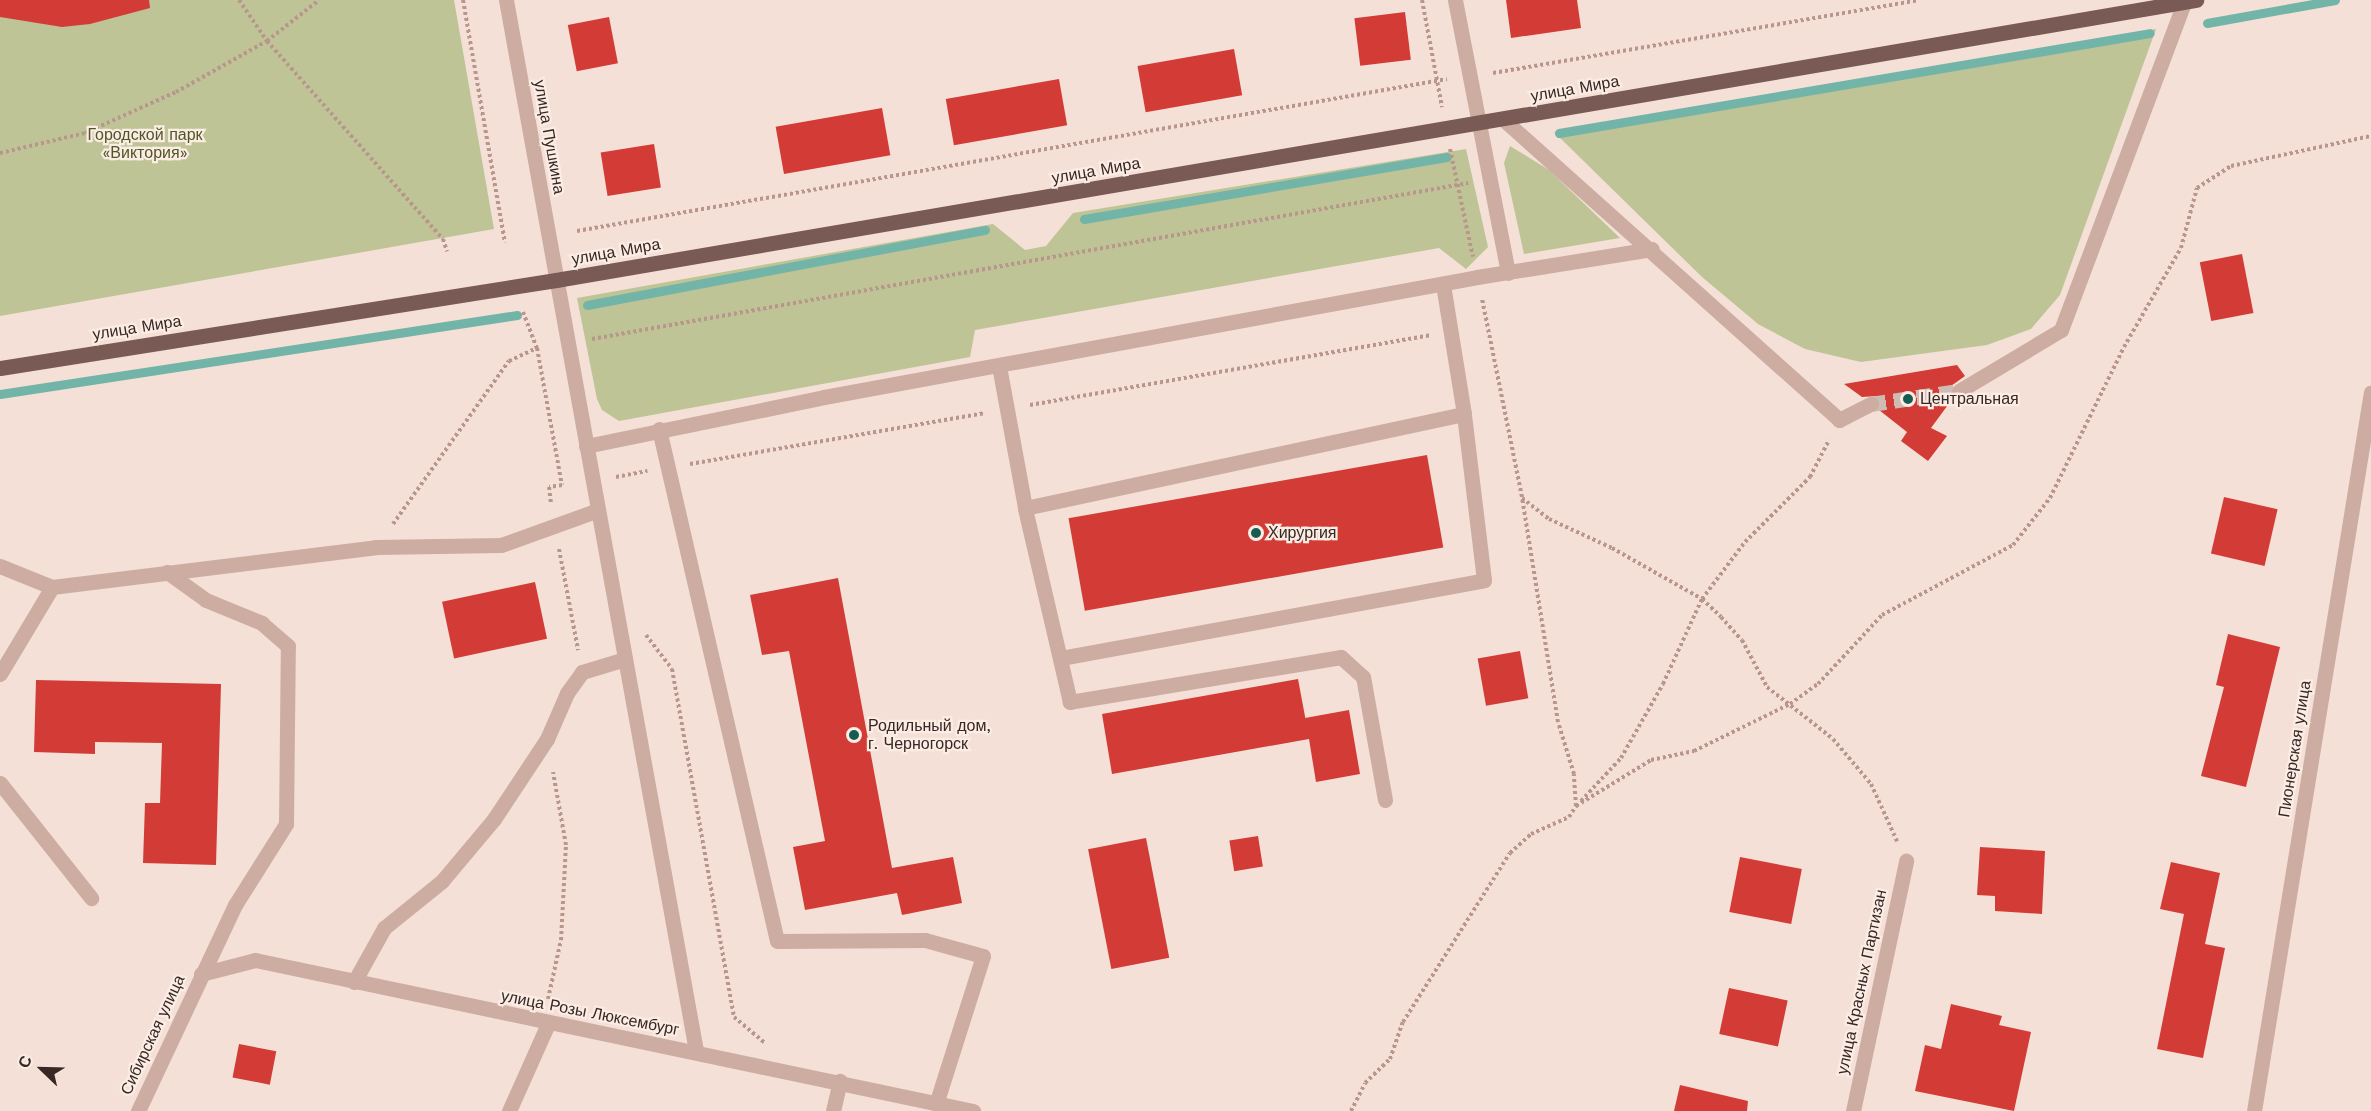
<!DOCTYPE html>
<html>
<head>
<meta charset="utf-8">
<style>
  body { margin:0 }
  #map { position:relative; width:2371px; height:1111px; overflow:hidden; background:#f4e0d7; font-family:"Work Sans",sans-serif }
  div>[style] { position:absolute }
  .green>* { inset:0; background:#bec496 }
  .stream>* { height:9px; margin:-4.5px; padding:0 4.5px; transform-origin:4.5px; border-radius:4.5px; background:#73b4a9 }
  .building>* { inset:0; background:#d33c36; transform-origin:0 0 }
  .minor-tunnel>* { height:15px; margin-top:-7.5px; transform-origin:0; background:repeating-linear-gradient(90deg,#cebbb3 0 15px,transparent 0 23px) }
  .path>* { height:4px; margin-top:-2px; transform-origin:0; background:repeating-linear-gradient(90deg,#b9968c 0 3px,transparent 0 6px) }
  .minor>* { height:15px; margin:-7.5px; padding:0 7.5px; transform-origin:7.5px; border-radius:7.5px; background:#cdada2 }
  .major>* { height:15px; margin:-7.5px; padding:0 7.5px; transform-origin:7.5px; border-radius:7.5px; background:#7a5a55 }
  .dots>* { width:16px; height:16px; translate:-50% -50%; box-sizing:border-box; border:3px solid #fbece4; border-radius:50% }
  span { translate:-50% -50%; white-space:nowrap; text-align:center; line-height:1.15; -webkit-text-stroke:4.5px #fbece4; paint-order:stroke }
  .street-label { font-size:16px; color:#372725 }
  .park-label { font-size:16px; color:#505727 }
  .poi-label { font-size:16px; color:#372725 }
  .left { translate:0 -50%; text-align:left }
  .north { position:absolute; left:12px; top:1039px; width:60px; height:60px; -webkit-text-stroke:4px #fbece4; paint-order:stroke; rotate:293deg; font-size:16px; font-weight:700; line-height:24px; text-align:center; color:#372725 }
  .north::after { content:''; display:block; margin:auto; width:21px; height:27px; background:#372725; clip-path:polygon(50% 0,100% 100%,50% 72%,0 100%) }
</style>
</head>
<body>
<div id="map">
  <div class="green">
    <div style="clip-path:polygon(0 0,454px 0,494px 229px,0 316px)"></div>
    <div style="clip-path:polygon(2156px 29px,2060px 295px,2031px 329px,1987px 345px,1861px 362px,1805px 349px,1758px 324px,1702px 277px,1554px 132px)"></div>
    <div style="clip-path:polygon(1510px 146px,1549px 170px,1620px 238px,1524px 254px,1504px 163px)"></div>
    <div style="clip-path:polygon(1466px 149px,1488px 247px,1466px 269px,1439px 248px,975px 330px,970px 357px,619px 421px,602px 410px,597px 399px,577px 298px,993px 224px,1025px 250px,1046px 246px,1073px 213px)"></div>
  </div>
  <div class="stream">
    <div style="left:2207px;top:23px;width:130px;rotate:-10.2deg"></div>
    <div style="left:1559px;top:133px;width:599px;rotate:-9.6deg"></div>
    <div style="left:1084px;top:219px;width:368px;rotate:-9.7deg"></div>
    <div style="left:587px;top:305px;width:405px;rotate:-10.7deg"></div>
    <div style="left:0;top:394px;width:523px;rotate:-8.69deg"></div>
  </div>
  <div class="building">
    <div style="clip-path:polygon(0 0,149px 0,150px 8px,90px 24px,62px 27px,0 17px)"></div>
    <div style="clip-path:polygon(1506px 0,1577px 0,1581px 28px,1511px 38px)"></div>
    <div style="left:1405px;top:12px;width:48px;height:51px;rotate:83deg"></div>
    <div style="left:609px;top:17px;width:47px;height:42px;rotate:79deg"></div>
    <div style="left:1234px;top:49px;width:47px;height:98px;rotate:80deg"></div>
    <div style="left:1059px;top:79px;width:47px;height:115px;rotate:80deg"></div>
    <div style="left:882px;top:108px;width:48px;height:108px;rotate:80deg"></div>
    <div style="left:654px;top:144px;width:44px;height:54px;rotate:81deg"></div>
    <div style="left:2242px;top:254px;width:60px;height:43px;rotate:79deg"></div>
    <div style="clip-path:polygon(1957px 365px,1965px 376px,1951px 386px,1953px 398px,1931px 428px,1947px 436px,1928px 461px,1901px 441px,1907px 432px,1879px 410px,1877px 396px,1862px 397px,1844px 384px)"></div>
    <div style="left:1427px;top:455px;width:94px;height:364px;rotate:80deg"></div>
    <div style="left:2224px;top:497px;width:55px;height:58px;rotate:13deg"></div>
    <div style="clip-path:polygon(838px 578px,892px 868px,953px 857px,962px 903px,902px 915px,897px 893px,805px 910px,793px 847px,825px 841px,789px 651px,762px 655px,750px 595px)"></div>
    <div style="left:535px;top:582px;width:58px;height:95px;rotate:78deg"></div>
    <div style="clip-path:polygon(2228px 634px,2280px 647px,2246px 787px,2201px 776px,2224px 687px,2216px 685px)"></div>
    <div style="left:1520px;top:651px;width:48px;height:43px;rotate:80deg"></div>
    <div style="clip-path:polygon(1298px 679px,1307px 727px,1305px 718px,1349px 710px,1360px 774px,1316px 782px,1309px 739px,1112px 774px,1102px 714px)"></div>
    <div style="clip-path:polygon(36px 680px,221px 684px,216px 865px,143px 863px,145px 803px,160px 803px,162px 743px,95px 742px,95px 754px,34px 752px)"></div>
    <div style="left:1258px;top:836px;width:31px;height:29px;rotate:81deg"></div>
    <div style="left:1146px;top:838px;width:122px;height:59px;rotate:79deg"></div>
    <div style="clip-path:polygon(1980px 847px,2045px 851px,2042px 914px,1995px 911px,1995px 896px,1977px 895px)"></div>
    <div style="left:1740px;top:857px;width:63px;height:56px;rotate:11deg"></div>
    <div style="clip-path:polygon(2171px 862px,2220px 873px,2205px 944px,2225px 948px,2203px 1058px,2157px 1049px,2184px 914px,2160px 909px)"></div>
    <div style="left:1729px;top:988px;width:60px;height:47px;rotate:12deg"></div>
    <div style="clip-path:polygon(1951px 1004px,2002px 1016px,1999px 1025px,2031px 1032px,2014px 1111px,1915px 1091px,1925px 1045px,1941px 1049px)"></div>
    <div style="left:239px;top:1044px;width:38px;height:34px;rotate:11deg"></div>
    <div style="clip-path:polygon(1680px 1085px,1748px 1101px,1747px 1111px,1674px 1111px)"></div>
  </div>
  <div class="minor-tunnel">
    <div style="left:1871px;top:404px;width:89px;rotate:-8.4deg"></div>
  </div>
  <div class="path">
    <div style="left:239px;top:0;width:50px;rotate:55.7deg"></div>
    <div style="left:267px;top:41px;width:265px;rotate:48.4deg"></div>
    <div style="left:443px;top:239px;width:13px;rotate:72deg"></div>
    <div style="left:463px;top:0;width:246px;rotate:80.2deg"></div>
    <div style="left:1422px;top:0;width:109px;rotate:79.4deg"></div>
    <div style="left:1493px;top:73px;width:431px;rotate:-9.7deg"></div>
    <div style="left:1450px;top:149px;width:110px;rotate:78deg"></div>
    <div style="left:0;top:153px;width:87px;rotate:-13.2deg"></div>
    <div style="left:85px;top:133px;width:100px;rotate:-24.3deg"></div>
    <div style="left:176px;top:92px;width:104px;rotate:-29.3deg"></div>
    <div style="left:267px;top:41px;width:66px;rotate:-38.3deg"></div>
    <div style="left:577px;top:231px;width:883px;rotate:-9.91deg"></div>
    <div style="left:523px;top:312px;width:39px;rotate:69deg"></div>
    <div style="left:537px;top:348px;width:139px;rotate:79.7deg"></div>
    <div style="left:562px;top:485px;width:13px;rotate:171deg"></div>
    <div style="left:549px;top:487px;width:16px;rotate:83deg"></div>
    <div style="left:592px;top:339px;width:890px;rotate:-10.1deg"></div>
    <div style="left:1030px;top:405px;width:406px;rotate:-9.9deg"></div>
    <div style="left:690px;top:464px;width:298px;rotate:-9.8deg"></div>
    <div style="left:616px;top:477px;width:32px;rotate:-11deg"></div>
    <div style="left:1522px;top:498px;width:34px;rotate:38deg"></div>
    <div style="left:1549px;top:519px;width:69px;rotate:24.7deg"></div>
    <div style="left:1612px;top:548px;width:103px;rotate:29.5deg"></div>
    <div style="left:1702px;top:599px;width:26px;rotate:43deg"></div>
    <div style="left:1721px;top:617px;width:31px;rotate:48deg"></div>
    <div style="left:1742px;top:640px;width:53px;rotate:62deg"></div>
    <div style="left:1767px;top:687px;width:84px;rotate:38.2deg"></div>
    <div style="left:1833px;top:739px;width:59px;rotate:49.8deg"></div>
    <div style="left:1871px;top:784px;width:63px;rotate:65.5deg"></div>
    <div style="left:393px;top:524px;width:200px;rotate:-54.6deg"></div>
    <div style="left:509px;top:361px;width:31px;rotate:-25deg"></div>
    <div style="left:559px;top:549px;width:103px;rotate:79.3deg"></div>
    <div style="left:646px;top:635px;width:43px;rotate:52.6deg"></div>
    <div style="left:672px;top:669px;width:353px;rotate:79.9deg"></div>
    <div style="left:734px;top:1017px;width:40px;rotate:40deg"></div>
    <div style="left:1581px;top:801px;width:59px;rotate:-47.1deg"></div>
    <div style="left:1621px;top:758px;width:85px;rotate:-60.4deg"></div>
    <div style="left:1663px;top:684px;width:94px;rotate:-65.4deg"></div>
    <div style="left:1702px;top:599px;width:71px;rotate:-53deg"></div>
    <div style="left:1745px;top:542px;width:92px;rotate:-45deg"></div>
    <div style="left:1810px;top:477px;width:42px;rotate:-62.8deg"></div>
    <div style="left:1576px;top:806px;width:88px;rotate:-31.5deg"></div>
    <div style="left:1651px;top:760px;width:44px;rotate:-11.8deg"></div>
    <div style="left:1694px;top:751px;width:107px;rotate:-26.1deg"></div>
    <div style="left:1790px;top:704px;width:34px;rotate:-36deg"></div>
    <div style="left:1818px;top:684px;width:94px;rotate:-47.2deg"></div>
    <div style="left:1882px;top:615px;width:149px;rotate:-28.1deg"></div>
    <div style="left:2013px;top:545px;width:60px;rotate:-51.8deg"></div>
    <div style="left:2050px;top:498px;width:168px;rotate:-63.9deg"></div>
    <div style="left:2124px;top:347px;width:114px;rotate:-60.1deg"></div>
    <div style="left:2181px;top:248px;width:62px;rotate:-75.1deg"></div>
    <div style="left:2197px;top:188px;width:40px;rotate:-32.9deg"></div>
    <div style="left:2231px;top:166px;width:143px;rotate:-12.1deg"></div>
    <div style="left:548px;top:999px;width:60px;rotate:-77.6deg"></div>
    <div style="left:561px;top:940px;width:95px;rotate:-87deg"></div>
    <div style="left:566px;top:845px;width:74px;rotate:-100.1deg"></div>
    <div style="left:1351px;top:1111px;width:31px;rotate:-63deg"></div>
    <div style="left:1365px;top:1083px;width:35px;rotate:-44deg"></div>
    <div style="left:1390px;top:1059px;width:39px;rotate:-71deg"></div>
    <div style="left:1403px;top:1022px;width:200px;rotate:-57.7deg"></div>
    <div style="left:1510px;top:853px;width:28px;rotate:-42deg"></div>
    <div style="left:1531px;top:834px;width:42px;rotate:-24.1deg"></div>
    <div style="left:1569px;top:817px;width:13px;rotate:-58deg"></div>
    <div style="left:1576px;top:806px;width:32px;rotate:-94deg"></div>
    <div style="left:1574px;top:774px;width:54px;rotate:-107.1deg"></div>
    <div style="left:1558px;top:722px;width:228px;rotate:-99.1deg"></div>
    <div style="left:1522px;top:497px;width:202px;rotate:-101.4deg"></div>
  </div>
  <div class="minor">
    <div style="left:506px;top:0;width:1068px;rotate:79.75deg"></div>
    <div style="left:1455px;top:0;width:278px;rotate:79deg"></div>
    <div style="left:1504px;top:120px;width:450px;rotate:41.8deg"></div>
    <div style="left:1839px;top:420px;width:36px;rotate:-27deg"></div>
    <div style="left:999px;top:366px;width:144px;rotate:79.6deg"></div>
    <div style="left:1959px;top:391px;width:119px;rotate:-30.9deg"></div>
    <div style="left:2061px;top:330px;width:350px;rotate:-69.4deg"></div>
    <div style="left:659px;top:429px;width:525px;rotate:77.02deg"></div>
    <div style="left:777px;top:941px;width:148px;rotate:-0.4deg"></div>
    <div style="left:925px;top:940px;width:60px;rotate:15.4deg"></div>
    <div style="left:983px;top:956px;width:155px;rotate:107.6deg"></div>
    <div style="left:586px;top:446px;width:243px;rotate:-11.6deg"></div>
    <div style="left:824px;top:397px;width:664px;rotate:-10.41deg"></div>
    <div style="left:1477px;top:277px;width:177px;rotate:-9.1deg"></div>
    <div style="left:0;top:566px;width:56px;rotate:22deg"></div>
    <div style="left:52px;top:587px;width:326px;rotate:-7deg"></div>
    <div style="left:376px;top:547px;width:125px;rotate:-0.9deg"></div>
    <div style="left:501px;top:545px;width:103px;rotate:-19.8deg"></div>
    <div style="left:1061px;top:658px;width:430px;rotate:-10.4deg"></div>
    <div style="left:1484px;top:580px;width:167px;rotate:-96.9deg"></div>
    <div style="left:1464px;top:414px;width:132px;rotate:-99.2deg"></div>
    <div style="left:0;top:674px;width:101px;rotate:-59.1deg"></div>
    <div style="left:0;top:783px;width:147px;rotate:51.6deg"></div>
    <div style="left:1385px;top:800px;width:125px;rotate:-100.1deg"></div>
    <div style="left:1363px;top:677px;width:30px;rotate:-138deg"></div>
    <div style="left:1341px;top:657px;width:275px;rotate:170.6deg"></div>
    <div style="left:1070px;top:702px;width:199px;rotate:-103.1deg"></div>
    <div style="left:1025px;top:508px;width:449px;rotate:-12.1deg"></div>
    <div style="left:201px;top:974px;width:56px;rotate:-14.5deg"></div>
    <div style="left:255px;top:960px;width:734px;rotate:11.88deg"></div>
    <div style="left:354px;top:982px;width:62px;rotate:-60.9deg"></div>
    <div style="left:384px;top:928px;width:75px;rotate:-39deg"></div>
    <div style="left:442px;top:881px;width:81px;rotate:-50deg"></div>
    <div style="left:494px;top:819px;width:96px;rotate:-56.5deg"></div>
    <div style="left:547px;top:739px;width:50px;rotate:-66.5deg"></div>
    <div style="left:567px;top:693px;width:26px;rotate:-54deg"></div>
    <div style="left:582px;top:672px;width:45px;rotate:-16.8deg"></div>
    <div style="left:138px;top:1111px;width:228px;rotate:-64.8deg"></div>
    <div style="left:235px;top:905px;width:96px;rotate:-57.8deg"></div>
    <div style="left:286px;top:824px;width:178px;rotate:-89.4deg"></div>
    <div style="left:288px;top:646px;width:35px;rotate:-139deg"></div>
    <div style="left:262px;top:623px;width:61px;rotate:-157.7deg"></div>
    <div style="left:206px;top:600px;width:48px;rotate:-144.3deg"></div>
    <div style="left:509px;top:1111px;width:95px;rotate:-65.9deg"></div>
    <div style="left:833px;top:1111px;width:31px;rotate:-77deg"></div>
    <div style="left:1853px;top:1111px;width:256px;rotate:-78deg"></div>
    <div style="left:2254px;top:1111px;width:728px;rotate:-80.76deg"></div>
  </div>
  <div class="major">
    <div style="left:0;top:368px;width:563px;rotate:-8.99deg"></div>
    <div style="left:556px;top:280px;width:1664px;rotate:-9.69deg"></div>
  </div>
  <div class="dots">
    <div style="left:1908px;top:399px;background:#175c53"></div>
    <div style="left:1256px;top:533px;background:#175c53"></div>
    <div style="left:854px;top:735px;background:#175c53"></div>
  </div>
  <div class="street-label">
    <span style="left:1575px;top:89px;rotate:-10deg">улица Мира</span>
    <span style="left:549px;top:137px;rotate:80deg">улица Пушкина</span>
    <span style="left:1096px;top:171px;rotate:-10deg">улица Мира</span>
    <span style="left:616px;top:252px;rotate:-10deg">улица Мира</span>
    <span style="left:137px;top:328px;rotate:-9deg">улица Мира</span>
    <span style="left:2295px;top:749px;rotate:-81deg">Пионерская улица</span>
    <span style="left:1862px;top:982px;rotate:-78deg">улица Красных Партизан</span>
    <span style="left:590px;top:1013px;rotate:11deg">улица Розы Люксембург</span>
    <span style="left:153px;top:1035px;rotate:-65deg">Сибирская улица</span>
  </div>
  <div class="park-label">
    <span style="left:145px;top:144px">Городской парк<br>«Виктория»</span>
  </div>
  <div class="poi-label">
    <span class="left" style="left:1920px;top:399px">Центральная</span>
    <span class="left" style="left:1268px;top:533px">Хирургия</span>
    <span class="left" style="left:868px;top:735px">Родильный дом,<br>г. Черногорск</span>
  </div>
  <div class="north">С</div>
</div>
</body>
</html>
